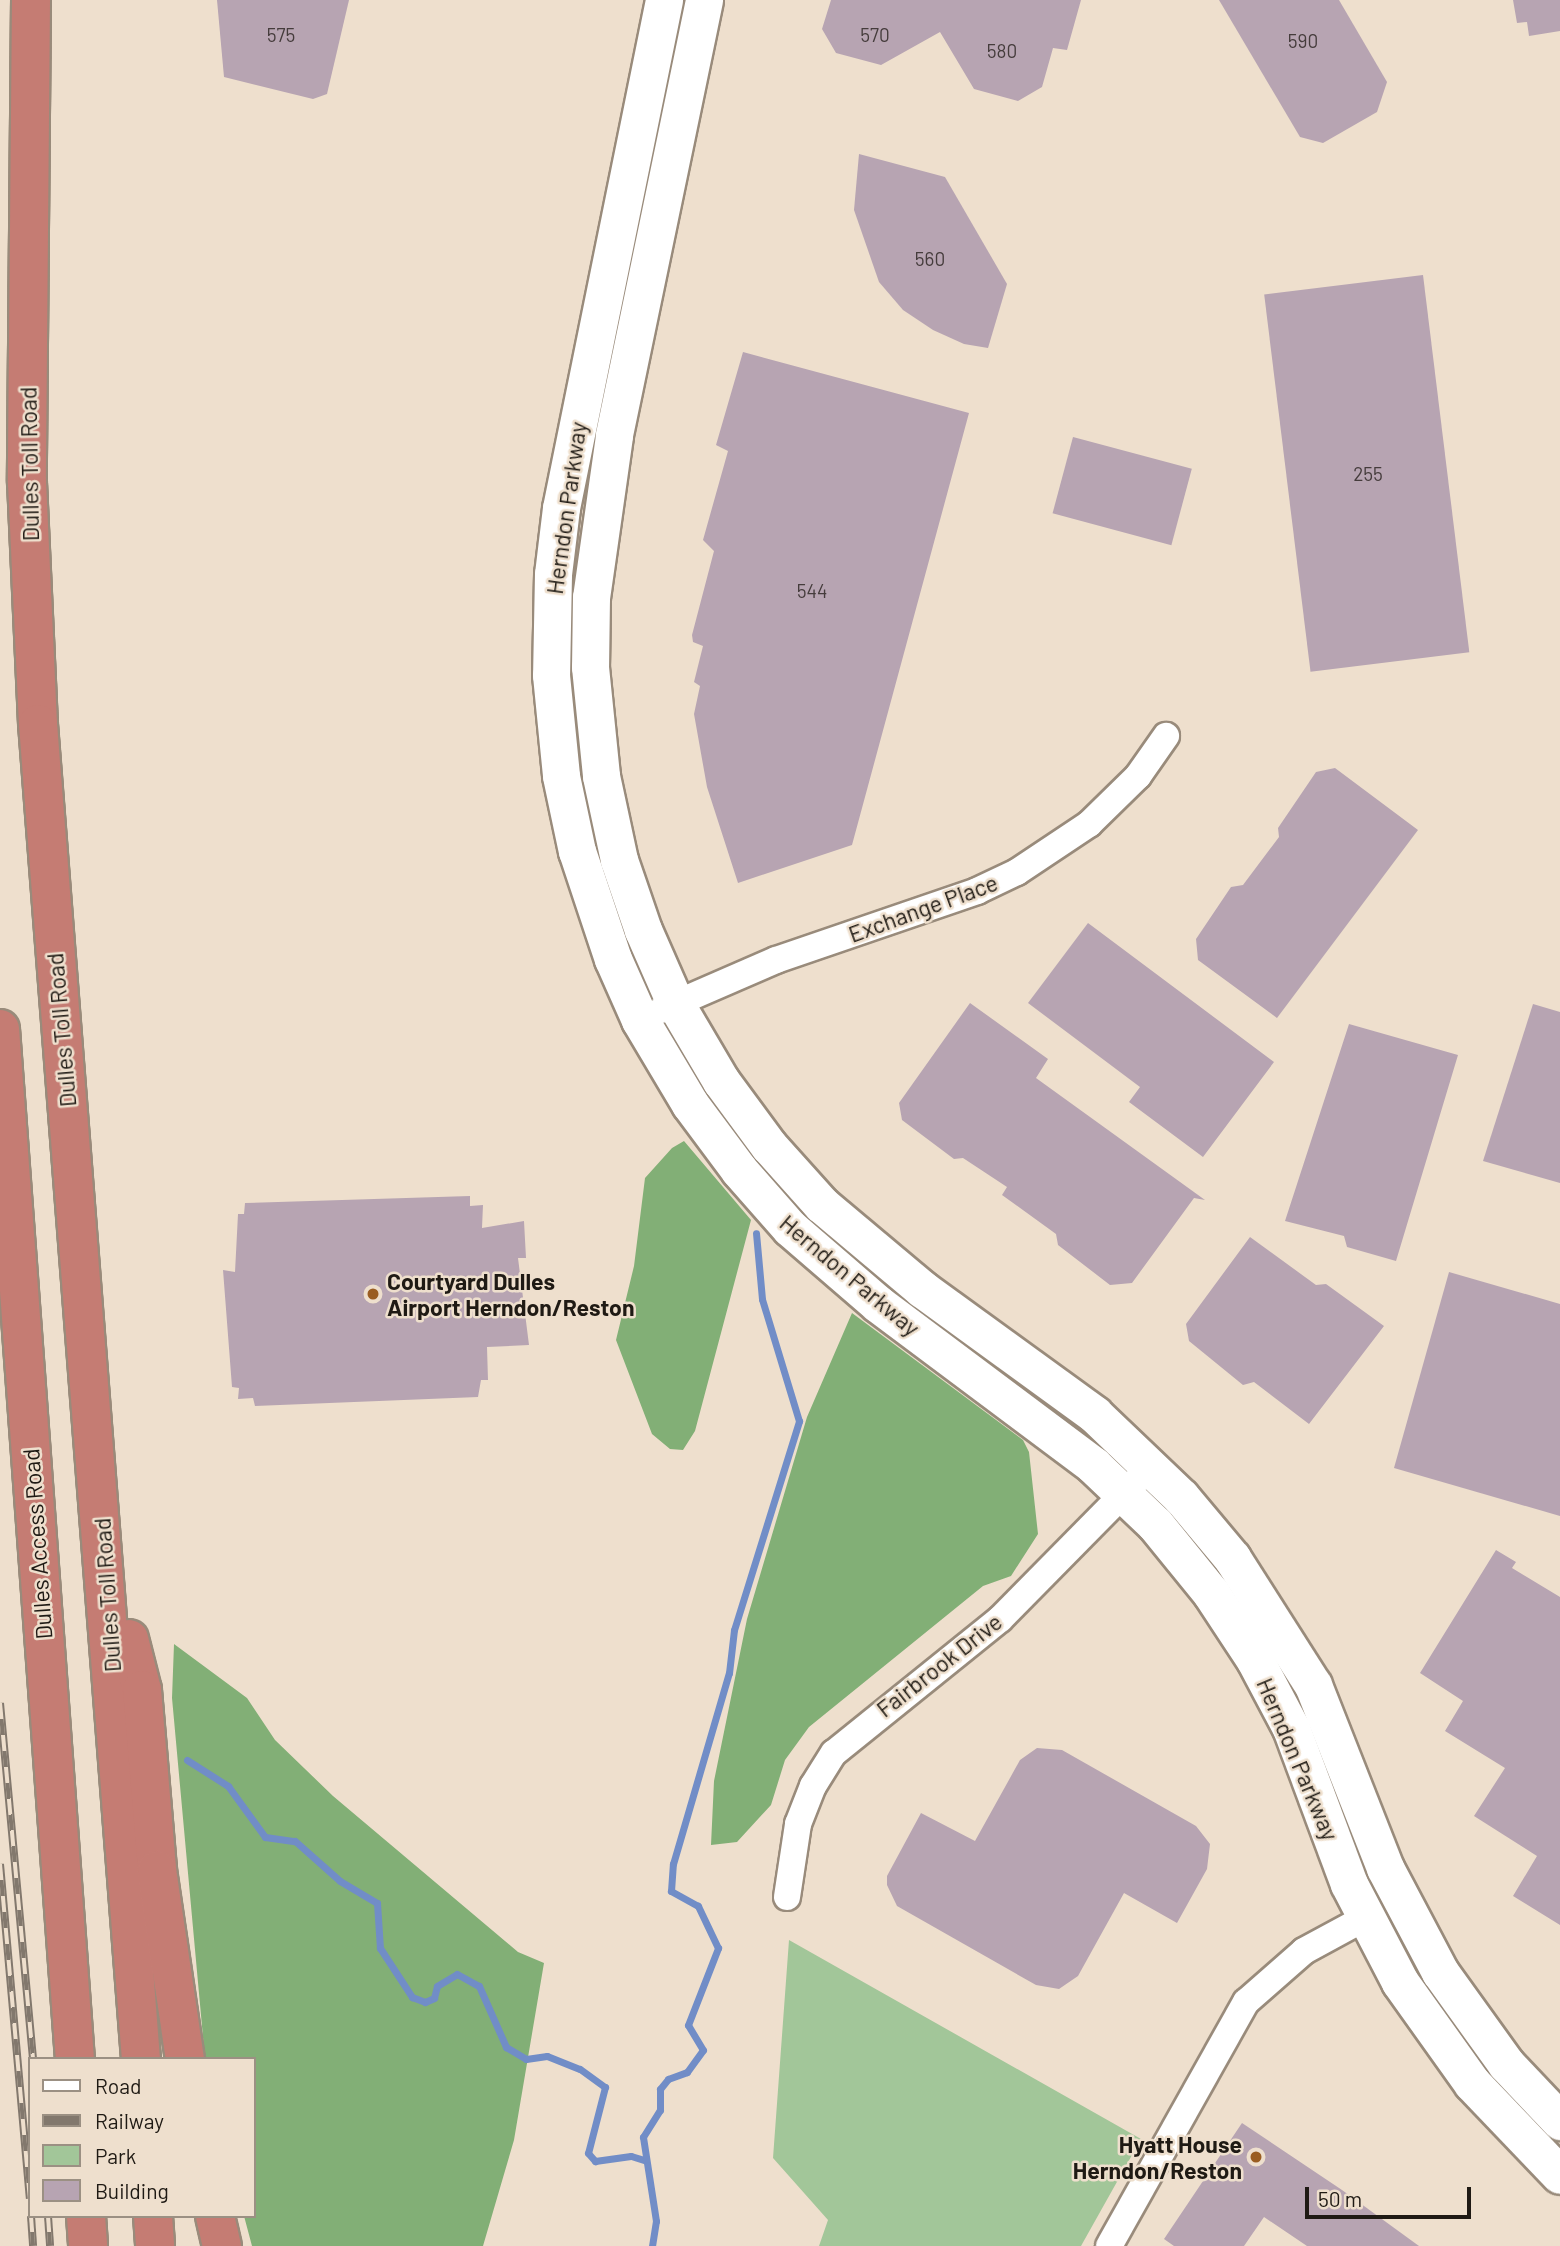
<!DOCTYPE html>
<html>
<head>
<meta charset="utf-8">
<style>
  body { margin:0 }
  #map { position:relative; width:1560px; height:2246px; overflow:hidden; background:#eedfcd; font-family:Barlow,sans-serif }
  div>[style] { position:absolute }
  .green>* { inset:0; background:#a2c699 }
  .forest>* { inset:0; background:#82af76 }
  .stream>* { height:7px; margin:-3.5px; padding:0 3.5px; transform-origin:3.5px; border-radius:3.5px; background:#718dc7 }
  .building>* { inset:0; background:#b7a4b2; transform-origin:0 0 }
  .roads { filter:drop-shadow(2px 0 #998b7b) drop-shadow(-2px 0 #998b7b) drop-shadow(0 2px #998b7b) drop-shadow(0 -2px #998b7b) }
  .minor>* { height:26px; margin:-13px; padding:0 13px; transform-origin:13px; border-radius:13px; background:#fff }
  .secondary>* { height:37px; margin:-18.5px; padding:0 18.5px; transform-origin:18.5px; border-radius:18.5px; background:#fff }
  .motorway>* { height:38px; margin:-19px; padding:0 19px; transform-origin:19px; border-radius:19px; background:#c57c73 }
  .rail>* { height:8px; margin-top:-4px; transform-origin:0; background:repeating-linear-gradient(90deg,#eedfcd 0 16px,#82786d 0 32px); box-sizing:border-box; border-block:2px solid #82786d }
  .dots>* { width:19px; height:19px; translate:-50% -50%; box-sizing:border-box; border:4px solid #eedfcd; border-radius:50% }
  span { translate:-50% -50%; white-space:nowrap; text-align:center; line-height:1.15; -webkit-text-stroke:5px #eedfcd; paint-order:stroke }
  .number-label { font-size:19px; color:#453c3c }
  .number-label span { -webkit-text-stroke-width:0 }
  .street-label { font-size:23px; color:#1f1a14 }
  .poi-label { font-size:23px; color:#1f1a14; font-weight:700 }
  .left { translate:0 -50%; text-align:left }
  .right { translate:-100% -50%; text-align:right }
  .legend { position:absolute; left:28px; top:2057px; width:228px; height:161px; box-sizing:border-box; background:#eedfcd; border:2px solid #9b9083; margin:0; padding:9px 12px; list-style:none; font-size:21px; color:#1f1a14 }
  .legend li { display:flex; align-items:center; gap:14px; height:35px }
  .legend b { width:35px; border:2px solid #9b9083 }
  .scale { position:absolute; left:1305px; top:2187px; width:166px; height:32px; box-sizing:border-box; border:4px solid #1f1a14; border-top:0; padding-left:9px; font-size:21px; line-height:24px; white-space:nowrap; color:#1f1a14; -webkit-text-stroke:5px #eedfcd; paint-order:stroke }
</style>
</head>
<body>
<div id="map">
  <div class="green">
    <div style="clip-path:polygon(789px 1940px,1141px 2139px,1081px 2246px,819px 2246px,828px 2220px,773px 2158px)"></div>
  </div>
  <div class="forest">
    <div style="clip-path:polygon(684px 1141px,751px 1220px,695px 1431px,683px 1450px,670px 1449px,652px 1434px,616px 1340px,634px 1266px,645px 1178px,672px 1148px)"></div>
    <div style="clip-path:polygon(852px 1313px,1023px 1440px,1029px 1452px,1038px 1534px,1011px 1576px,983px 1586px,809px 1727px,785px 1760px,771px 1805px,737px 1842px,711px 1845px,714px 1781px,747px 1619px,807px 1417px)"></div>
    <div style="clip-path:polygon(174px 1644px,247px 1698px,275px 1740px,333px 1796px,518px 1952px,544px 1963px,514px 2140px,483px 2246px,252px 2246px,244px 2216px,254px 2216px,254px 2059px,205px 2059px,172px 1698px)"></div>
  </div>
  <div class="stream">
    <div style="left:187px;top:1760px;width:49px;rotate:32.4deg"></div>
    <div style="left:228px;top:1786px;width:63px;rotate:54deg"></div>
    <div style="left:265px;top:1837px;width:30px;rotate:8deg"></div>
    <div style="left:295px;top:1841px;width:60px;rotate:41.6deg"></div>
    <div style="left:340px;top:1881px;width:43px;rotate:30.7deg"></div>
    <div style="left:377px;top:1903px;width:45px;rotate:86.2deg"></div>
    <div style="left:380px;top:1948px;width:59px;rotate:56.9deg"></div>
    <div style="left:412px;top:1997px;width:14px;rotate:21deg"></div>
    <div style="left:425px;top:2002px;width:10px;rotate:-24deg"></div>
    <div style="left:434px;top:1998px;width:12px;rotate:-76deg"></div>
    <div style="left:437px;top:1986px;width:23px;rotate:-31deg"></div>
    <div style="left:457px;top:1974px;width:25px;rotate:29deg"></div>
    <div style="left:479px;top:1986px;width:67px;rotate:66.1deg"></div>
    <div style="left:506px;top:2047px;width:23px;rotate:31deg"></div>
    <div style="left:526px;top:2059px;width:21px;rotate:-8deg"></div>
    <div style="left:547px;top:2056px;width:35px;rotate:22deg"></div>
    <div style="left:580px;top:2069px;width:31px;rotate:36deg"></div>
    <div style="left:605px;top:2087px;width:68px;rotate:104.4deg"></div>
    <div style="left:588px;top:2153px;width:11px;rotate:49deg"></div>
    <div style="left:595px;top:2161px;width:36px;rotate:-8deg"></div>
    <div style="left:631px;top:2156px;width:14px;rotate:17deg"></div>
    <div style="left:652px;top:2246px;width:25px;rotate:-81deg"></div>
    <div style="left:656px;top:2221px;width:85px;rotate:-98.8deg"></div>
    <div style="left:643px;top:2137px;width:32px;rotate:-58deg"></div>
    <div style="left:660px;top:2110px;width:21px;rotate:-90deg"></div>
    <div style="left:660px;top:2089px;width:13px;rotate:-51deg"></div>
    <div style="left:668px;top:2079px;width:20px;rotate:-20deg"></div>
    <div style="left:687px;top:2072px;width:27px;rotate:-54deg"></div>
    <div style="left:703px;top:2050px;width:29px;rotate:-121deg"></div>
    <div style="left:688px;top:2025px;width:83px;rotate:-68.7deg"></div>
    <div style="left:718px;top:1948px;width:47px;rotate:-115.5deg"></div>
    <div style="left:698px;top:1906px;width:31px;rotate:-151deg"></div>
    <div style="left:671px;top:1891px;width:27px;rotate:-86deg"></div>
    <div style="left:673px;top:1864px;width:199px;rotate:-73.7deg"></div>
    <div style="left:729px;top:1673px;width:43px;rotate:-83.4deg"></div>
    <div style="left:734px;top:1630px;width:219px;rotate:-72.7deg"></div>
    <div style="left:799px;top:1421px;width:127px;rotate:-106.9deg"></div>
    <div style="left:762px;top:1299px;width:66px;rotate:-95.2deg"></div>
  </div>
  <div class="building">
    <div style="clip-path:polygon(217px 0,349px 0,327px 94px,313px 99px,224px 77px)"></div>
    <div style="clip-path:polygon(831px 0,1081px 0,1067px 50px,1053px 48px,1042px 87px,1018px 101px,974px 89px,940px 32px,881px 65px,836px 53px,822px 29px)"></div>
    <div style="clip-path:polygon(1219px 0,1339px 0,1387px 82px,1377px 112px,1323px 143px,1300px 137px)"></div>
    <div style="clip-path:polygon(1513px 0,1560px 0,1560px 31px,1529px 36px,1527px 22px,1517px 23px)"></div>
    <div style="clip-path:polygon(859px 154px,945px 177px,1007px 284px,988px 348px,964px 344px,933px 330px,903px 310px,879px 282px,854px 210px)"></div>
    <div style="left:1423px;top:275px;width:380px;height:160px;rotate:83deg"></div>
    <div style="clip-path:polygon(743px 352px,969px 413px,852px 845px,738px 883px,707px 787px,694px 714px,700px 686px,694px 682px,703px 646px,693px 642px,692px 635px,714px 551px,703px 540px,728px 451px,716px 445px)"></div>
    <div style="left:1073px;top:437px;width:123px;height:79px;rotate:15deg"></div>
    <div style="clip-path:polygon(1335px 768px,1418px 830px,1277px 1018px,1198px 960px,1196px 939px,1231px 887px,1243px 885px,1279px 837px,1278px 828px,1316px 772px)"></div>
    <div style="clip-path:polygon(1088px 923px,1274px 1062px,1203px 1157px,1129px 1102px,1140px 1087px,1028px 1003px)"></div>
    <div style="clip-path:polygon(970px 1003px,1048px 1059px,1036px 1078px,1205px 1200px,1194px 1198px,1132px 1283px,1110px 1285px,1058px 1245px,1056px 1234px,1002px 1195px,1007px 1187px,963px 1158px,954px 1159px,902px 1120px,899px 1103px)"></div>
    <div style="clip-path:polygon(1533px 1004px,1560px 1012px,1560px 1183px,1483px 1161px)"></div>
    <div style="clip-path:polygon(1349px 1024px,1458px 1055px,1396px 1261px,1347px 1247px,1344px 1236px,1285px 1221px)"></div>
    <div style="clip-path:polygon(470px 1196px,470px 1206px,483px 1205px,482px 1228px,524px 1221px,526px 1258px,518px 1258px,529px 1345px,487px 1347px,488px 1380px,481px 1380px,478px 1397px,255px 1406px,253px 1398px,238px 1399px,239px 1388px,232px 1387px,223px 1270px,235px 1272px,238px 1214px,244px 1214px,245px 1203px)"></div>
    <div style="clip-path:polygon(1250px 1237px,1316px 1285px,1326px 1284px,1384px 1326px,1309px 1424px,1254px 1382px,1243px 1385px,1189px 1341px,1186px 1324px)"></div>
    <div style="clip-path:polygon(1449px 1272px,1560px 1304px,1560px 1516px,1394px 1468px)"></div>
    <div style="clip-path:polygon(1496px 1550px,1516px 1562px,1512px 1568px,1560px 1597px,1560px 1925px,1513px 1896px,1537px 1856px,1474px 1816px,1505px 1768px,1445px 1731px,1463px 1701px,1420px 1673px)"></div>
    <div style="clip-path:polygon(1037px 1748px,1062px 1750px,1196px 1826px,1210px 1844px,1207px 1869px,1177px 1923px,1124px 1893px,1078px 1976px,1059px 1989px,1036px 1985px,897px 1906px,887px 1885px,887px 1876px,921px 1813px,975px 1841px,1020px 1760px)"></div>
    <div style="clip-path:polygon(1242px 2123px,1342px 2190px,1419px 2246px,1307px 2246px,1264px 2217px,1244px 2246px,1174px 2246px,1164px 2239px)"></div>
  </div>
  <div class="roads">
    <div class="minor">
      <div style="left:661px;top:1010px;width:125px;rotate:-23.5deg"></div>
      <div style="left:776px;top:960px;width:213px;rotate:-18.9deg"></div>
      <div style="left:977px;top:891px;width:44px;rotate:-25.4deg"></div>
      <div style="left:1017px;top:872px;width:87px;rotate:-33.7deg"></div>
      <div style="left:1089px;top:824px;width:69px;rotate:-44.4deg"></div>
      <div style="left:1138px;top:776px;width:49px;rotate:-55deg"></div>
      <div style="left:787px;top:1897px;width:74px;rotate:-81.4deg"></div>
      <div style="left:798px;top:1824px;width:41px;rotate:-68.5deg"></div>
      <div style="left:813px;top:1786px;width:39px;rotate:-58deg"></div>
      <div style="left:834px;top:1753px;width:213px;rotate:-38.9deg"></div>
      <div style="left:1000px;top:1619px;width:194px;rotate:-45.4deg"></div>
      <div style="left:1109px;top:2246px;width:280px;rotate:-60.7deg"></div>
      <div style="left:1246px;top:2002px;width:77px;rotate:-41.3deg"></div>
      <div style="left:1304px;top:1951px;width:69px;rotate:-28.4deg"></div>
    </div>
    <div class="secondary">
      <div style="left:664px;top:0;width:518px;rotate:101.46deg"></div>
      <div style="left:561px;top:508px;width:66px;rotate:96.9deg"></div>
      <div style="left:553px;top:574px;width:101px;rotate:91.1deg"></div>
      <div style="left:551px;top:675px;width:101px;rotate:84.3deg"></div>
      <div style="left:561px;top:776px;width:77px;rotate:78deg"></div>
      <div style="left:577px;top:851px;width:114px;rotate:71.6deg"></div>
      <div style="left:613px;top:959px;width:67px;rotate:66.1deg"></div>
      <div style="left:640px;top:1020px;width:98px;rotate:59.2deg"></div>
      <div style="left:690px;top:1104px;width:82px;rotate:53.4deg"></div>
      <div style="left:739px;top:1170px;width:77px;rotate:48.7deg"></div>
      <div style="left:790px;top:1228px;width:116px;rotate:40.8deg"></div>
      <div style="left:878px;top:1304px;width:269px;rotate:36.8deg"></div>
      <div style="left:1093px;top:1465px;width:86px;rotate:43.6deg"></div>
      <div style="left:1155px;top:1524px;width:89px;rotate:50.9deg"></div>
      <div style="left:1211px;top:1593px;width:80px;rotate:56.7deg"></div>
      <div style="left:1255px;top:1660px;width:77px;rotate:62.1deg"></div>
      <div style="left:1291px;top:1728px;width:166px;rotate:69.6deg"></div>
      <div style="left:1349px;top:1884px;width:110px;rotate:62.5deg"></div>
      <div style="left:1400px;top:1982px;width:124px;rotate:54.5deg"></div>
      <div style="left:1472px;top:2083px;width:127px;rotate:46.3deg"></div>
      <div style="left:704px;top:0;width:445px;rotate:101.7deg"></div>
      <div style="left:614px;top:436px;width:163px;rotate:98.1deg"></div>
      <div style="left:591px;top:597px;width:70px;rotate:90.8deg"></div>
      <div style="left:590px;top:667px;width:110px;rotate:84.2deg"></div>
      <div style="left:601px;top:776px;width:86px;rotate:77.9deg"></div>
      <div style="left:619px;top:860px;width:74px;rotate:71.1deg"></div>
      <div style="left:643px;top:930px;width:80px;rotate:66.3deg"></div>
      <div style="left:675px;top:1003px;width:91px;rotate:59.5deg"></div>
      <div style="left:721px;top:1081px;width:81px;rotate:53.6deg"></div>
      <div style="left:769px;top:1146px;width:79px;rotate:48.1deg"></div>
      <div style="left:822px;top:1205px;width:131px;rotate:40deg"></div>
      <div style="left:922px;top:1289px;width:213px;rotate:36deg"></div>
      <div style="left:1094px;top:1414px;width:120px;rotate:43.7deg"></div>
      <div style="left:1181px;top:1497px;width:80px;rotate:50.1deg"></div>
      <div style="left:1232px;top:1558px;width:151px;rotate:57.5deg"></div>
      <div style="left:1313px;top:1685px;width:197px;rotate:68.5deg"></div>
      <div style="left:1385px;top:1868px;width:118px;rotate:62.1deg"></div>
      <div style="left:1440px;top:1972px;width:113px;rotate:54.3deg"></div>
      <div style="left:1506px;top:2064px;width:79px;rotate:46.5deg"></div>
    </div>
    <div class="motorway">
      <div style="left:31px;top:0;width:482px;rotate:90.5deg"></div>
      <div style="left:27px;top:482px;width:242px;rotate:87.4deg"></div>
      <div style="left:38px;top:724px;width:1339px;rotate:85.59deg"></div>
      <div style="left:0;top:1029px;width:1033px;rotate:85.84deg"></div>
      <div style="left:129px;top:1639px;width:53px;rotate:75.7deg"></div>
      <div style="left:142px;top:1690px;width:181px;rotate:85.2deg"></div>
      <div style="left:157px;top:1870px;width:191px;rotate:81.6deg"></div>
      <div style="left:86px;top:2216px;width:30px;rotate:86deg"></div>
      <div style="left:153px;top:2216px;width:30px;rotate:86deg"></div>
      <div style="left:215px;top:2216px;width:31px;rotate:77deg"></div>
    </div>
  </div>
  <div class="rail">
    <div style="left:0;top:1703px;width:358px;rotate:84.7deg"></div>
    <div style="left:0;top:1864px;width:336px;rotate:84.9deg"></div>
    <div style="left:31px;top:2216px;width:30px;rotate:86deg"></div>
    <div style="left:48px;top:2216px;width:30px;rotate:86deg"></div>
  </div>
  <div class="dots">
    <div style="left:373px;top:1294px;background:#9a5d21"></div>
    <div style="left:1256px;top:2157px;background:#9a5d21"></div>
  </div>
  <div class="number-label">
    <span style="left:281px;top:35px">575</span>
    <span style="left:875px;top:35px">570</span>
    <span style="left:1303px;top:41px">590</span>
    <span style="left:1002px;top:51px">580</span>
    <span style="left:930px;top:259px">560</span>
    <span style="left:1368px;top:474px">255</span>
    <span style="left:812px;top:591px">544</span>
  </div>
  <div class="street-label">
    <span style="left:29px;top:464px;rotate:-91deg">Dulles Toll Road</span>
    <span style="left:566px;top:508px;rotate:-82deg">Herndon Parkway</span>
    <span style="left:923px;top:908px;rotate:-20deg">Exchange Place</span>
    <span style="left:61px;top:1030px;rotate:-95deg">Dulles Toll Road</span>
    <span style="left:850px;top:1275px;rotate:40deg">Herndon Parkway</span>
    <span style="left:37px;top:1544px;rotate:-94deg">Dulles Access Road</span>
    <span style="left:107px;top:1595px;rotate:-94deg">Dulles Toll Road</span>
    <span style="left:939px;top:1665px;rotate:-38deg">Fairbrook Drive</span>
    <span style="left:1298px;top:1759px;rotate:67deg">Herndon Parkway</span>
  </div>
  <div class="poi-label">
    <span class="left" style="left:387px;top:1294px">Courtyard Dulles<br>Airport Herndon/Reston</span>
    <span class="right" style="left:1242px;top:2157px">Hyatt House<br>Herndon/Reston</span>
  </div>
  <ul class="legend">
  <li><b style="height:9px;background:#fff"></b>Road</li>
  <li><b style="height:9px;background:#82786d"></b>Railway</li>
  <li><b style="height:19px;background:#a2c699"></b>Park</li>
  <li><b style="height:19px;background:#b7a4b2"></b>Building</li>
  </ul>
  <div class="scale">50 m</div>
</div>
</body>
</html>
